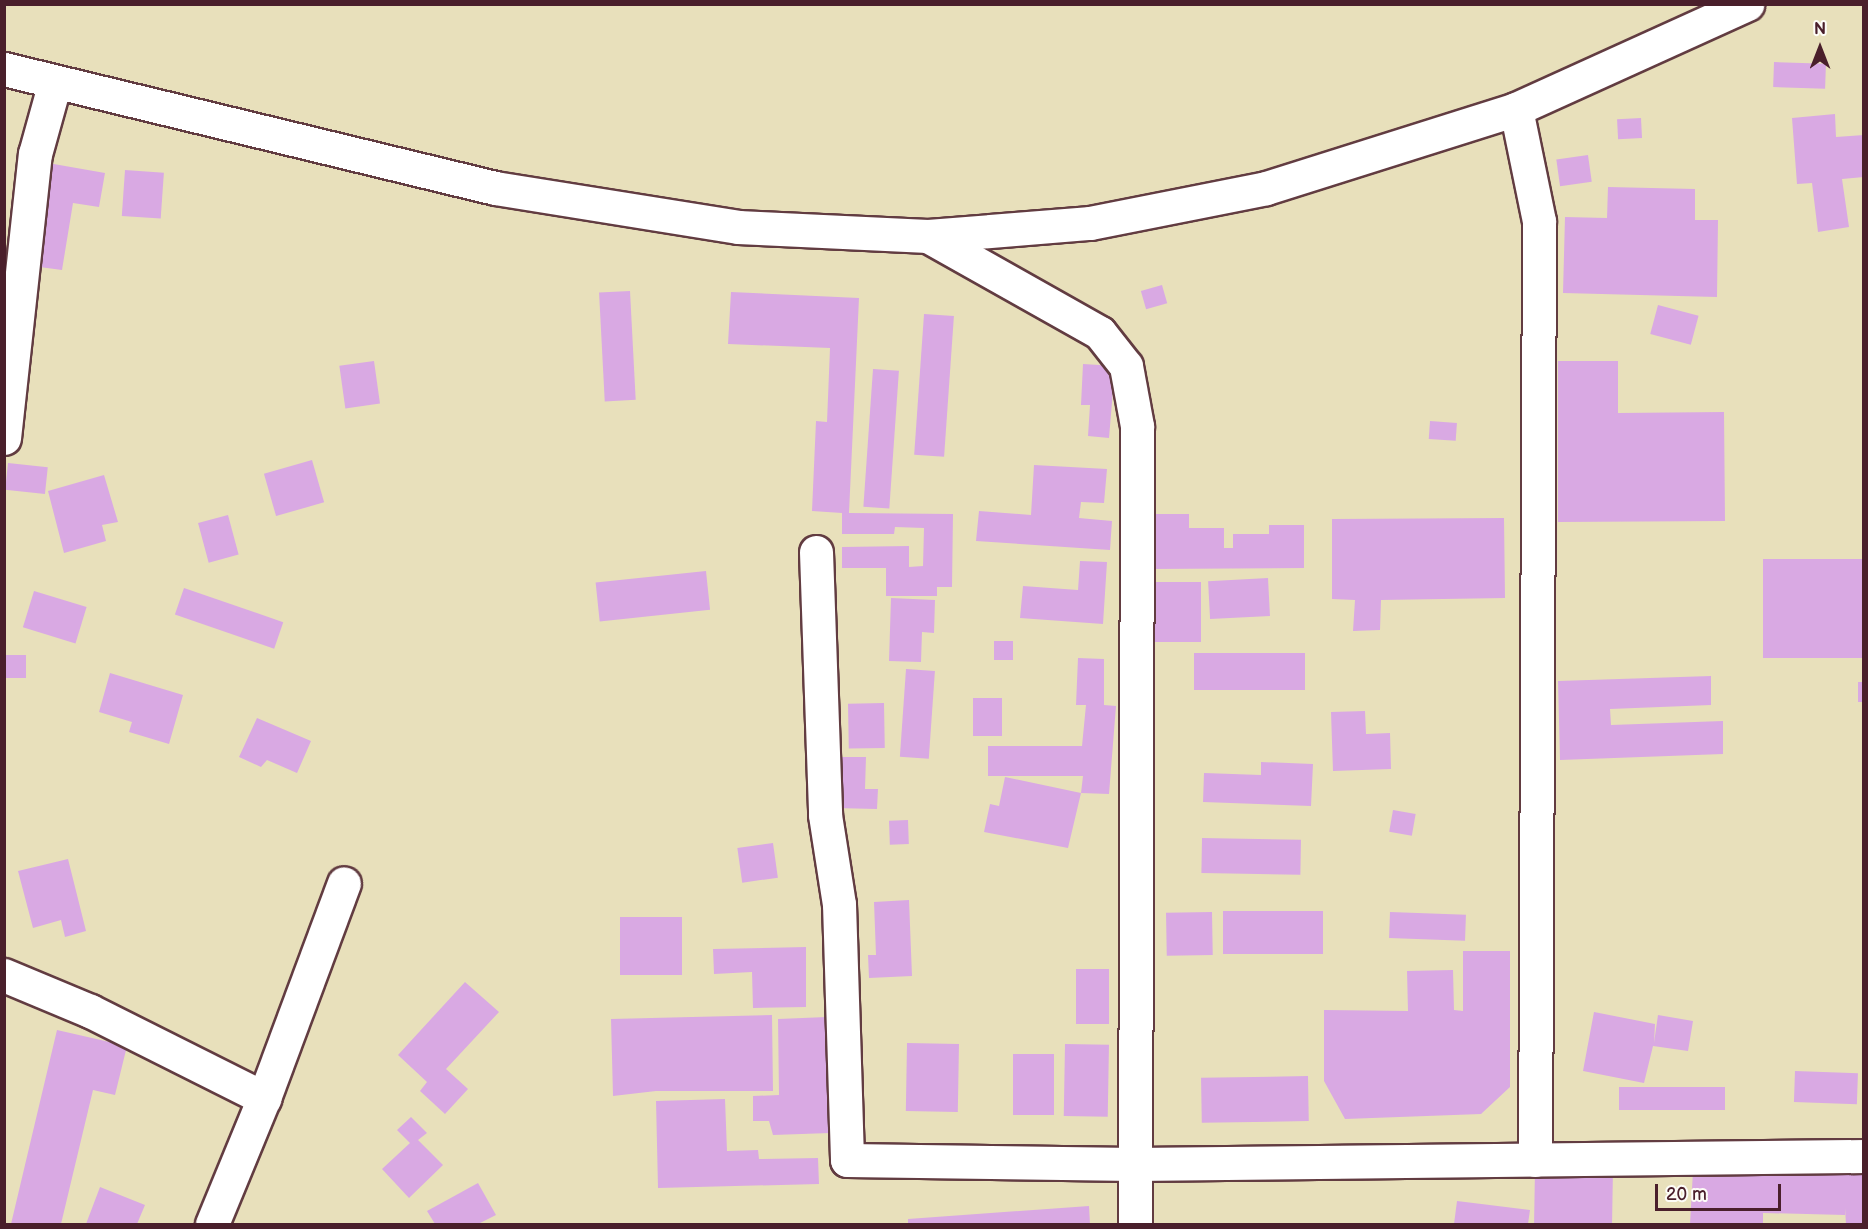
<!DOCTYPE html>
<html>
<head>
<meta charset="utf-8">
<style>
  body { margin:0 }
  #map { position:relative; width:1868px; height:1229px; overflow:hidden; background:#e8e0bb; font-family:"Balsamiq Sans",sans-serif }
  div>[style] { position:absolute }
  .building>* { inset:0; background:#d9a9e3; transform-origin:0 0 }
  .roads { filter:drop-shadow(2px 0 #623c41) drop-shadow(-2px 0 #623c41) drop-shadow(0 2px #623c41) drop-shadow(0 -2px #623c41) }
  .minor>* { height:33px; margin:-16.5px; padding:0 16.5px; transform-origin:16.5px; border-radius:16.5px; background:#fff }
  .tertiary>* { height:33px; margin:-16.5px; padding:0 16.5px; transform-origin:16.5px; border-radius:16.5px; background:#fff }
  span { translate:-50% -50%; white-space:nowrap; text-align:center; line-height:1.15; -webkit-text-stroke:5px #fdfcf7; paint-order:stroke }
  .frame { position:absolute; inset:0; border:6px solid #4a1f2b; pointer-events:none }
  .north { position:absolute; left:1790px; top:18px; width:60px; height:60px; -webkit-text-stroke:4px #fdfcf7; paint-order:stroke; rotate:0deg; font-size:16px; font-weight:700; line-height:24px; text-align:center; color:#4a1f2b }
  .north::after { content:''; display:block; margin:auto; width:21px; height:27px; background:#4a1f2b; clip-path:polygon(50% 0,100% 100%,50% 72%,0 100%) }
  .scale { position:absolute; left:1655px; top:1184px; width:126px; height:27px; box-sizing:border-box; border:3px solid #4a1f2b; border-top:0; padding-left:8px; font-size:18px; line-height:21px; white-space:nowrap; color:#4a1f2b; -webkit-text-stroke:4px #fdfcf7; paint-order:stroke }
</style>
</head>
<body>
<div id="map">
  <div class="building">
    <div style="left:1774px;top:62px;width:52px;height:25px;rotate:2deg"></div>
    <div style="clip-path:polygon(1835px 114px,1836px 137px,1864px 135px,1864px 177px,1842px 179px,1849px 227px,1818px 232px,1812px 183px,1797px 184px,1792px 118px)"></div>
    <div style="left:1641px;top:118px;width:20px;height:24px;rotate:87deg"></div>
    <div style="left:1588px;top:155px;width:27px;height:32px;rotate:82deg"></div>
    <div style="clip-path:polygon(48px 163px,105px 173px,99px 207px,73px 203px,62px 270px,32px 266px)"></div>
    <div style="left:125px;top:170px;width:39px;height:46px;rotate:4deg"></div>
    <div style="clip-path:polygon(1608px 187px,1695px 189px,1695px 220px,1718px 220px,1717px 297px,1563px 293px,1565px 217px,1607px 218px)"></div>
    <div style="left:1162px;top:285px;width:19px;height:22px;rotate:74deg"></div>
    <div style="left:630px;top:291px;width:109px;height:31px;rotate:87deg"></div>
    <div style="clip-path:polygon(731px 292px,859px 298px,849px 513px,953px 514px,952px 587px,937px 587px,937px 596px,886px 596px,886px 568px,842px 568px,842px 547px,909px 546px,909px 567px,923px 566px,924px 528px,895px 527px,894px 534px,842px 534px,842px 513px,812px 511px,816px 421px,827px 422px,830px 348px,728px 344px)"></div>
    <div style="left:1658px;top:305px;width:42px;height:30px;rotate:15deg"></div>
    <div style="left:924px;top:314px;width:30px;height:141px;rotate:4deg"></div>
    <div style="left:374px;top:361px;width:43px;height:35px;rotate:82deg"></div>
    <div style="clip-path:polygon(1558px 361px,1618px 361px,1618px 413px,1724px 412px,1725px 521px,1558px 522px)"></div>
    <div style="clip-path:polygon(1083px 364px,1115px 366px,1109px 438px,1088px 436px,1090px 405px,1081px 405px)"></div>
    <div style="left:873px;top:369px;width:26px;height:138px;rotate:4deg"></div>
    <div style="left:1430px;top:421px;width:27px;height:18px;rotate:4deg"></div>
    <div style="left:312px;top:460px;width:44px;height:50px;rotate:74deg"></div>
    <div style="left:8px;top:463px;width:40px;height:27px;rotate:6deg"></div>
    <div style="clip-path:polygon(1034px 465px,1107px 469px,1104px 503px,1081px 502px,1079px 518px,1112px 521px,1110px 550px,976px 541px,979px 511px,1031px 515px)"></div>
    <div style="clip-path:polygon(104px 475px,118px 522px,102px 525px,106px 541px,64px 553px,48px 491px)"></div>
    <div style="clip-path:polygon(1149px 514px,1189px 514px,1189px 528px,1224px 528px,1224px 548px,1233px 548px,1233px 534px,1269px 534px,1269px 525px,1304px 525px,1304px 568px,1149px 569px)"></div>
    <div style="left:228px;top:515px;width:41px;height:31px;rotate:75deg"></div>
    <div style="clip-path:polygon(1504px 518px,1505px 598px,1381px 600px,1380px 630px,1353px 631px,1355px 600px,1332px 599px,1332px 519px)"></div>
    <div style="left:1763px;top:559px;width:101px;height:99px"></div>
    <div style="clip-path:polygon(1080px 561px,1107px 562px,1103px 624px,1020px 618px,1023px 586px,1078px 590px)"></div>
    <div style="left:706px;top:571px;width:39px;height:111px;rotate:84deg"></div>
    <div style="left:1268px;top:578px;width:38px;height:60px;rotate:87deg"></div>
    <div style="left:1151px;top:582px;width:50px;height:60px"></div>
    <div style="left:184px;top:588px;width:105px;height:28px;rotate:19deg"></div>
    <div style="left:34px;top:591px;width:55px;height:38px;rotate:17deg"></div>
    <div style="clip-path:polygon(891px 598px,935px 600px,934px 633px,922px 632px,921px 662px,889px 661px)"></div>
    <div style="left:994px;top:641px;width:19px;height:19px"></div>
    <div style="left:1305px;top:653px;width:37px;height:111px;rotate:90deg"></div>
    <div style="left:4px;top:655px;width:22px;height:23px"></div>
    <div style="clip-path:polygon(1078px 658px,1104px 659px,1104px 705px,1116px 706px,1109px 794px,1081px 793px,1083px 776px,988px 776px,988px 746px,1082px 746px,1086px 705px,1076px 705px)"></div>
    <div style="left:906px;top:669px;width:29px;height:88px;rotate:4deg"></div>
    <div style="clip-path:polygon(110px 673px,183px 695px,169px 744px,129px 732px,132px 722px,99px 712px)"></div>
    <div style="clip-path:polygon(1711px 676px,1711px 705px,1610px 709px,1611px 725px,1723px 721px,1723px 754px,1560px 760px,1558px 681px)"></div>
    <div style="left:1858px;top:682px;width:6px;height:20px"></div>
    <div style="left:973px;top:698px;width:29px;height:38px"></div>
    <div style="left:884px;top:703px;width:45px;height:36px;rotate:89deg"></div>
    <div style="clip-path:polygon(1365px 711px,1366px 734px,1390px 733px,1391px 769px,1333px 771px,1331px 712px)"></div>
    <div style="clip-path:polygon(257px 718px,311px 741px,297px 773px,267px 760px,261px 767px,239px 757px)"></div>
    <div style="clip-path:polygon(835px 757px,866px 757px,865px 789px,878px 789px,877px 809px,834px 808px)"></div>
    <div style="clip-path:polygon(1261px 762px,1313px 764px,1311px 806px,1203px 802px,1204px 773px,1261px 775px)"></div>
    <div style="clip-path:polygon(1005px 777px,1081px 793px,1068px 848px,984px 832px,990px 804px,999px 806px)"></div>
    <div style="left:1393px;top:810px;width:23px;height:22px;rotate:10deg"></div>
    <div style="left:908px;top:820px;width:24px;height:19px;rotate:88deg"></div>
    <div style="left:1202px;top:838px;width:99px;height:35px;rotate:1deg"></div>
    <div style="left:773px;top:843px;width:35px;height:36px;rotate:82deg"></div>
    <div style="clip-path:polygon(68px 859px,86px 931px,65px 937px,61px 920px,33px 928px,18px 871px)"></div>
    <div style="clip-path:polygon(909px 900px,912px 976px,869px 978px,868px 955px,876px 955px,874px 902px)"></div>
    <div style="left:1323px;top:911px;width:43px;height:100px;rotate:90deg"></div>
    <div style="left:1212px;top:912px;width:43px;height:46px;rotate:89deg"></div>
    <div style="left:1390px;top:912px;width:76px;height:26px;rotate:2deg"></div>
    <div style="left:620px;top:917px;width:62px;height:58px"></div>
    <div style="clip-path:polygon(806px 947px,806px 1007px,753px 1008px,752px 972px,714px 974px,713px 949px)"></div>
    <div style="clip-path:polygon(1463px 951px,1510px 951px,1510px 1087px,1481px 1114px,1345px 1119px,1324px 1081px,1324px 1010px,1408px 1011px,1407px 971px,1453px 970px,1454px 1010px,1463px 1011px)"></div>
    <div style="left:1076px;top:969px;width:33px;height:55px"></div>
    <div style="clip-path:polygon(465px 982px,499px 1012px,446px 1069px,468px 1089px,445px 1114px,420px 1091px,427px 1082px,398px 1055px)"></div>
    <div style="clip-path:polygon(1594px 1012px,1655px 1024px,1654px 1043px,1658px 1015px,1693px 1021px,1688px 1051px,1653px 1046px,1644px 1083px,1583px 1071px)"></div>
    <div style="clip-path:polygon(772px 1015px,773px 1091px,656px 1091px,613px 1096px,611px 1019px)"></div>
    <div style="clip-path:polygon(827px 1017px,830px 1133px,773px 1135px,769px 1121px,753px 1121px,753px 1096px,779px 1095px,778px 1019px)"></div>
    <div style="clip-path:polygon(57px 1030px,127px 1046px,115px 1095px,93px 1090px,61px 1224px,11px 1224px)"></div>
    <div style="left:907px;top:1043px;width:52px;height:68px;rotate:1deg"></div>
    <div style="left:1065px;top:1044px;width:44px;height:72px;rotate:1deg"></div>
    <div style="left:1013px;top:1054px;width:41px;height:61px"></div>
    <div style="left:1795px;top:1071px;width:63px;height:31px;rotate:2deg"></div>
    <div style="left:1308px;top:1076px;width:45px;height:107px;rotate:89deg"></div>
    <div style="left:1725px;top:1087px;width:23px;height:106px;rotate:90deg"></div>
    <div style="clip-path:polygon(725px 1099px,727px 1151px,758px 1150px,759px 1159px,818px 1158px,819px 1184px,658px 1188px,656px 1101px)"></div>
    <div style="clip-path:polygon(411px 1117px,427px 1133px,418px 1140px,443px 1165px,409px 1198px,382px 1169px,410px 1143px,397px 1130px)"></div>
    <div style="left:1535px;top:1169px;width:78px;height:55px;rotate:1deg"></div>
    <div style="clip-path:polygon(1693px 1171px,1864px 1175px,1864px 1224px,1846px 1224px,1845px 1208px,1845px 1215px,1763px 1213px,1763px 1224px,1690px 1224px)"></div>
    <div style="clip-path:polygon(478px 1183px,496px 1215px,478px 1224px,435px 1224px,427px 1211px)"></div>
    <div style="clip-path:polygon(100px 1187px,145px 1205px,137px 1224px,86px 1224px)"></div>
    <div style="clip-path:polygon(1457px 1201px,1530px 1210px,1528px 1224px,1454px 1224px)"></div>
    <div style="clip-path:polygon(1089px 1206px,1090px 1224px,908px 1224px,908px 1219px)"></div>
  </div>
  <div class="roads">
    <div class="minor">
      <div style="left:1516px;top:109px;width:114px;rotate:78.4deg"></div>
      <div style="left:1539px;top:221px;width:939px;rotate:90.24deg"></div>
      <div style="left:928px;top:236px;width:197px;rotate:29.4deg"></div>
      <div style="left:1100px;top:333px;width:42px;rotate:51.8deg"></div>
      <div style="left:1126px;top:366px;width:61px;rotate:79.6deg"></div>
      <div style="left:1137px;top:426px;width:798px;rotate:90.14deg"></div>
      <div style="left:4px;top:438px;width:286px;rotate:-83.8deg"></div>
      <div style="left:35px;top:154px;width:75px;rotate:-74.5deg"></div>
      <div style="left:816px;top:552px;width:263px;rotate:88deg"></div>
      <div style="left:825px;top:815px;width:90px;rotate:81.1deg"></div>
      <div style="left:839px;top:904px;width:256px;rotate:88.2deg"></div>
      <div style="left:847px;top:1160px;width:287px;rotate:0.8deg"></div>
      <div style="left:1134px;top:1164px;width:730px;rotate:-0.63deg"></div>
      <div style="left:4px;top:975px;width:93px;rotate:22.7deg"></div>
      <div style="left:90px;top:1011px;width:195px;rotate:26.6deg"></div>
      <div style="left:212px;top:1224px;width:136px;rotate:-67.6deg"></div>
      <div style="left:264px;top:1098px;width:229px;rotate:-69.6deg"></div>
    </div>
    <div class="tertiary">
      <div style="left:4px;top:69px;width:505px;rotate:13.62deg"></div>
      <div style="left:495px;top:188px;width:246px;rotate:9.1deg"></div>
      <div style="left:738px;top:227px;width:190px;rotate:2.7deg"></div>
      <div style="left:928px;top:236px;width:163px;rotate:-4.6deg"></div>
      <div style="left:1090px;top:223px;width:179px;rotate:-11.2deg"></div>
      <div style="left:1266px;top:188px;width:262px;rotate:-17.5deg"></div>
      <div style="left:1516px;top:109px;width:254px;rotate:-24.4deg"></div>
    </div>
  </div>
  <div class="frame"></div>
  <div class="north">N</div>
  <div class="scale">20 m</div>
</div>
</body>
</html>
